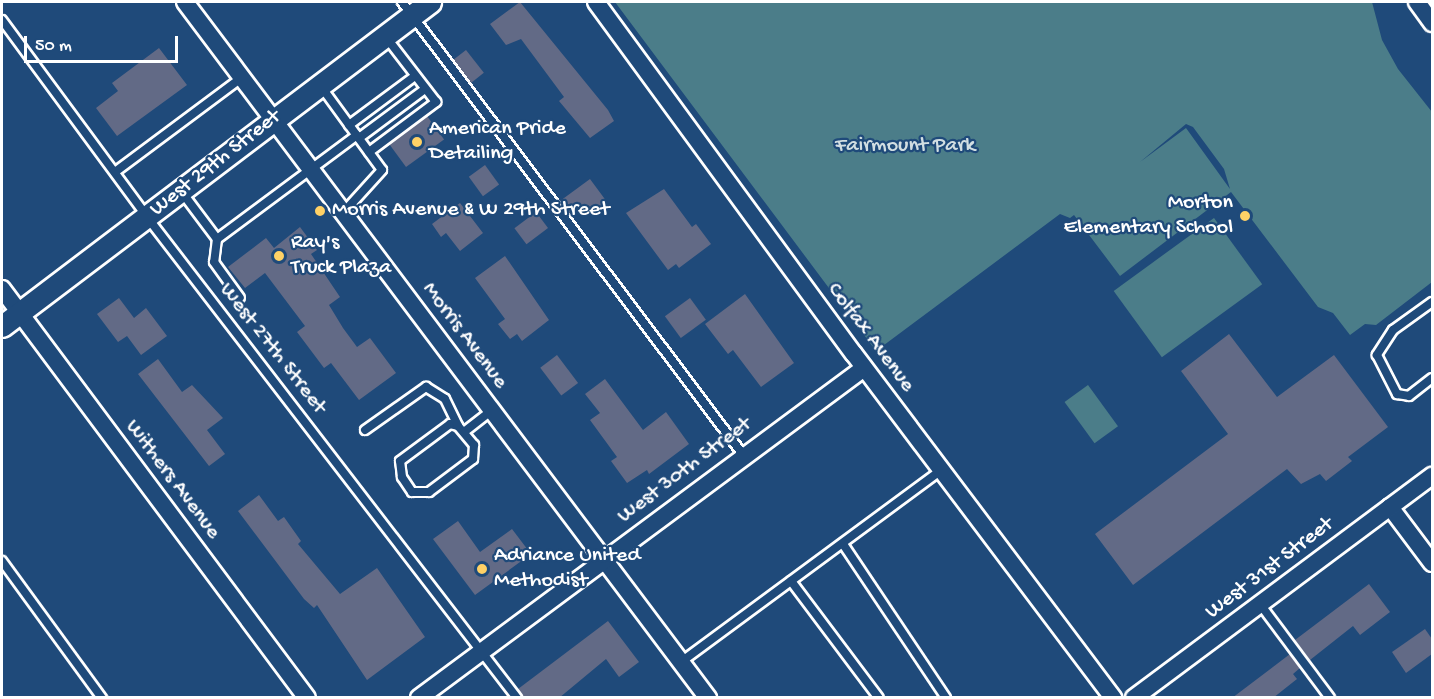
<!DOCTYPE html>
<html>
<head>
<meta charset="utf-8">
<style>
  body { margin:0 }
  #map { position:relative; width:1434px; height:699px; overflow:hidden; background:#1f4a7a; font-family:"Gochi Hand",sans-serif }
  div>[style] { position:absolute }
  .green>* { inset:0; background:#4b7d89; transform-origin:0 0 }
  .building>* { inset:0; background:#626a86; transform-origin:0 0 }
  .roads { filter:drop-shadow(2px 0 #fff) drop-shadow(-2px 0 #fff) drop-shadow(0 2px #fff) drop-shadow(0 -2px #fff) }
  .service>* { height:8px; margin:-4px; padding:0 4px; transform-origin:4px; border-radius:4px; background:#1f4a7a }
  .minor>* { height:16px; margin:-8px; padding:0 8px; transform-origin:8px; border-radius:8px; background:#1f4a7a }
  .tertiary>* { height:21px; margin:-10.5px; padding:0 10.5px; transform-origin:10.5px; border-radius:10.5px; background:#1f4a7a }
  .dots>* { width:16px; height:16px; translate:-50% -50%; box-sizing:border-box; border:3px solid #1f4a7a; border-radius:50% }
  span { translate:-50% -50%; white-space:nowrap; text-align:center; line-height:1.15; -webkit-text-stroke:4.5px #1f4a7a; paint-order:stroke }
  .poi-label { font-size:22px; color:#fff }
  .left { translate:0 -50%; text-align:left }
  .right { translate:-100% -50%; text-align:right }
  .park-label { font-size:22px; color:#d2dee2 }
  .street-label { font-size:22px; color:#fff }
  .frame { position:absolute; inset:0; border:3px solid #fff; pointer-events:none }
  .scale { position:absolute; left:24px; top:36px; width:154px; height:27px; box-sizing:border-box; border:3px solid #fff; border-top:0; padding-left:8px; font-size:18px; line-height:21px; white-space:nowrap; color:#fff; -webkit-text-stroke:4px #1f4a7a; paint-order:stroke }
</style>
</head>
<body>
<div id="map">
  <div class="green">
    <div style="clip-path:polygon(evenodd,615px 2px,1372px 2px,1382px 40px,1398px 69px,1432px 112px,1432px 282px,1376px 325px,1365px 324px,1350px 335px,1333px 313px,1318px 307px,1231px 192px,1120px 276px,1074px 215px,1070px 218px,1060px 214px,876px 351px,615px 2px,1186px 124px,1193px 127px,1224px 169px,1230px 189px,1186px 128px,1140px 162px,1186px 124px)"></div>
    <div style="left:1214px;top:218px;width:82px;height:124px;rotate:54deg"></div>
    <div style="left:1088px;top:385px;width:51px;height:29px;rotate:54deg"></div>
  </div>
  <div class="building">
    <div style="clip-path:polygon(520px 2px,608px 110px,614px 121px,590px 138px,559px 101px,564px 97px,521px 39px,506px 45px,490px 24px)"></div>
    <div style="clip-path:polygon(159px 48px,187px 85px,117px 136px,96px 108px,118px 91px,112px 83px)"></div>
    <div style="left:466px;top:50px;width:29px;height:16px;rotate:52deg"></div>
    <div style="left:427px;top:116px;width:29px;height:47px;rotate:54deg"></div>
    <div style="left:485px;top:165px;width:24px;height:20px;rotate:54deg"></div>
    <div style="clip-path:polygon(590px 179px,607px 202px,590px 215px,584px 207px,572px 217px,560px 201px)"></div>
    <div style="clip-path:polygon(664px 189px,692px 227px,696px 224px,711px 244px,679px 268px,676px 264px,668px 270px,626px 213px)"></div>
    <div style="clip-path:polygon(460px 203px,483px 233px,460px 251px,446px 233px,441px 237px,432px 224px)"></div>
    <div style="left:536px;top:212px;width:20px;height:27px;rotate:53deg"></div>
    <div style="clip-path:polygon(300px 227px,317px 250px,311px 254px,340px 297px,329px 305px,343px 328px,357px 347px,370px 338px,396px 373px,359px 400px,331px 363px,324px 368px,297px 332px,305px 326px,265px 273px,245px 288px,228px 267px,266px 238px,274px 248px)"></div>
    <div style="clip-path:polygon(505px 256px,549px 320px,522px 341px,517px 334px,510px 339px,498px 324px,505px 319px,475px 278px)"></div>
    <div style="clip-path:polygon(745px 294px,794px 363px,761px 387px,733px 350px,728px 354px,705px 324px)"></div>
    <div style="clip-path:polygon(119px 298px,134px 318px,146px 308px,167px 336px,141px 355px,127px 336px,118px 342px,97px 314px)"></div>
    <div style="left:690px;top:298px;width:27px;height:31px;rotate:54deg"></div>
    <div style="clip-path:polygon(1229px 334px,1277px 397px,1334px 355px,1388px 427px,1348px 457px,1352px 461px,1326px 481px,1320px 474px,1301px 484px,1287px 469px,1133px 585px,1095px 534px,1228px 434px,1181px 371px)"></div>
    <div style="left:557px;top:355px;width:35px;height:21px;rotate:53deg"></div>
    <div style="clip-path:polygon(158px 359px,182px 392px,192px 385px,223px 418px,207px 430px,225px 454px,209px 466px,138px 374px)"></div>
    <div style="clip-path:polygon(605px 379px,643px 430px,666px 412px,689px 444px,649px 474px,647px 470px,627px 483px,611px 461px,617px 457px,590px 420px,600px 413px,585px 394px)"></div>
    <div style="clip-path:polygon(259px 495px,278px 521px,284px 517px,301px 541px,298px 544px,340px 594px,377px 568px,425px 637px,367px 680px,317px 605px,314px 608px,304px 599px,238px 511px)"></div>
    <div style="clip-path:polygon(458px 521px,480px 552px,512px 529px,531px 554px,475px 595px,433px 539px)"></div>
    <div style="clip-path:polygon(1369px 584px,1390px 612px,1360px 635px,1353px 626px,1310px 660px,1295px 640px)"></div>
    <div style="clip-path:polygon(608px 621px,639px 662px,619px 677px,606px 659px,559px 698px,523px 698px,518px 689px)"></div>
    <div style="clip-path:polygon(1425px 629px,1432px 639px,1432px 654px,1406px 673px,1392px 652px)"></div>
    <div style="clip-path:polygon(1290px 654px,1300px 668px,1293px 674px,1297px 679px,1273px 698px,1232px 698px)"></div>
  </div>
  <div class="roads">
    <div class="service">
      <div style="left:402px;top:2px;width:568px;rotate:53.01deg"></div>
      <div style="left:2px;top:20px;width:245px;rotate:53.6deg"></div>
      <div style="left:147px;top:217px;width:607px;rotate:52.43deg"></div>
      <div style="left:320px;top:85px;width:105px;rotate:53.9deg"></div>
      <div style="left:382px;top:170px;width:58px;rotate:132.2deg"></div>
      <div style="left:349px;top:125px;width:82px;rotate:-36.6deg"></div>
      <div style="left:359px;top:138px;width:82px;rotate:-36.6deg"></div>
      <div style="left:369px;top:152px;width:84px;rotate:-36.7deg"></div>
      <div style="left:436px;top:102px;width:82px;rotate:-127.6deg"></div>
      <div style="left:115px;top:172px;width:157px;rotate:-36.7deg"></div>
      <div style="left:181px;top:191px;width:60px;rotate:53.1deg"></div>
      <div style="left:217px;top:239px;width:174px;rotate:-36.6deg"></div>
      <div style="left:217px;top:239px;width:23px;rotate:97deg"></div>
      <div style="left:214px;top:262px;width:44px;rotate:54.2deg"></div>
      <div style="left:1432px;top:302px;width:48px;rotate:144.3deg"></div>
      <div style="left:1393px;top:330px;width:30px;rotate:123deg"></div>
      <div style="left:1377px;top:355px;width:44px;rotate:62.9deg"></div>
      <div style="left:1397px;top:394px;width:12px;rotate:9deg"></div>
      <div style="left:1409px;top:396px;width:29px;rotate:-38deg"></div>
      <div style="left:450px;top:424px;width:8px;rotate:14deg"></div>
      <div style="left:458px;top:426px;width:25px;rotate:50deg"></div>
      <div style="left:474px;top:445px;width:14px;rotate:94deg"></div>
      <div style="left:473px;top:459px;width:55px;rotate:143.1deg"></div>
      <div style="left:429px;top:492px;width:17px;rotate:180deg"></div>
      <div style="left:412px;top:492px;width:18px;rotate:-124deg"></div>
      <div style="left:402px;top:477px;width:16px;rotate:-97deg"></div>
      <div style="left:400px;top:461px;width:62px;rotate:-36.5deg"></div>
      <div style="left:365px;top:430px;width:75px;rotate:-35.2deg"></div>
      <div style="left:426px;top:387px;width:22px;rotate:32deg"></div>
      <div style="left:445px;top:399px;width:30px;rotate:64deg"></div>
      <div style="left:464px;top:432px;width:36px;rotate:-38deg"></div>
      <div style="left:843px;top:544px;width:185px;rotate:56.2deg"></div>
      <div style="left:2px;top:561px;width:170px;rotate:53.9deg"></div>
      <div style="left:791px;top:581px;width:146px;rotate:53.1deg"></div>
      <div style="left:1260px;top:604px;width:117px;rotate:53.3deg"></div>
      <div style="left:681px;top:662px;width:323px;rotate:-36.4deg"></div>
    </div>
    <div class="minor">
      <div style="left:185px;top:2px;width:871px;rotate:53.08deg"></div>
      <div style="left:596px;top:2px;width:436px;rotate:53.8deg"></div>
      <div style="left:854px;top:354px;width:431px;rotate:53deg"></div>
      <div style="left:1417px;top:2px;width:26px;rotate:54deg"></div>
      <div style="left:2px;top:289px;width:510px;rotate:53.29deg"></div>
      <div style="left:1390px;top:507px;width:70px;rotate:53.1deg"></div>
      <div style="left:419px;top:698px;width:554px;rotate:-36.56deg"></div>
      <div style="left:1134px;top:698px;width:372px;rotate:-36.7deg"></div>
    </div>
    <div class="tertiary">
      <div style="left:2px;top:326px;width:537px;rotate:-37.13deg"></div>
    </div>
  </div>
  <div class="dots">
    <div style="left:417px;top:142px;background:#ffd166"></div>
    <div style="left:320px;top:211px;background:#ffd166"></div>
    <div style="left:1245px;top:216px;background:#ffd166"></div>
    <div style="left:279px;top:256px;background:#ffd166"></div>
    <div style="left:482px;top:569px;background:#ffd166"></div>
  </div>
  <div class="poi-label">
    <span class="left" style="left:429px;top:142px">American Pride<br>Detailing</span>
    <span class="right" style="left:1233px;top:216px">Morton<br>Elementary School</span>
    <span class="left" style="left:332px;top:211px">Morris Avenue &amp; W 29th Street</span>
    <span class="left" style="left:291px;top:256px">Ray's<br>Truck Plaza</span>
    <span class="left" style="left:494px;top:569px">Adriance United<br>Methodist</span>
  </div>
  <div class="park-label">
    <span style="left:905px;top:147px">Fairmount Park</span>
  </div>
  <div class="street-label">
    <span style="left:216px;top:164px;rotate:-38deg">West 29th Street</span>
    <span style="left:464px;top:336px;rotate:53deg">Morris Avenue</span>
    <span style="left:870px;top:338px;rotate:53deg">Colfax Avenue</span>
    <span style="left:272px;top:349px;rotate:52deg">West 27th Street</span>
    <span style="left:685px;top:471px;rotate:-37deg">West 30th Street</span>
    <span style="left:172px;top:480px;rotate:53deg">Withers Avenue</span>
    <span style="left:1270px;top:569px;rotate:-37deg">West 31st Street</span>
  </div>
  <div class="frame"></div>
  <div class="scale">50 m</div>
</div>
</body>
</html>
